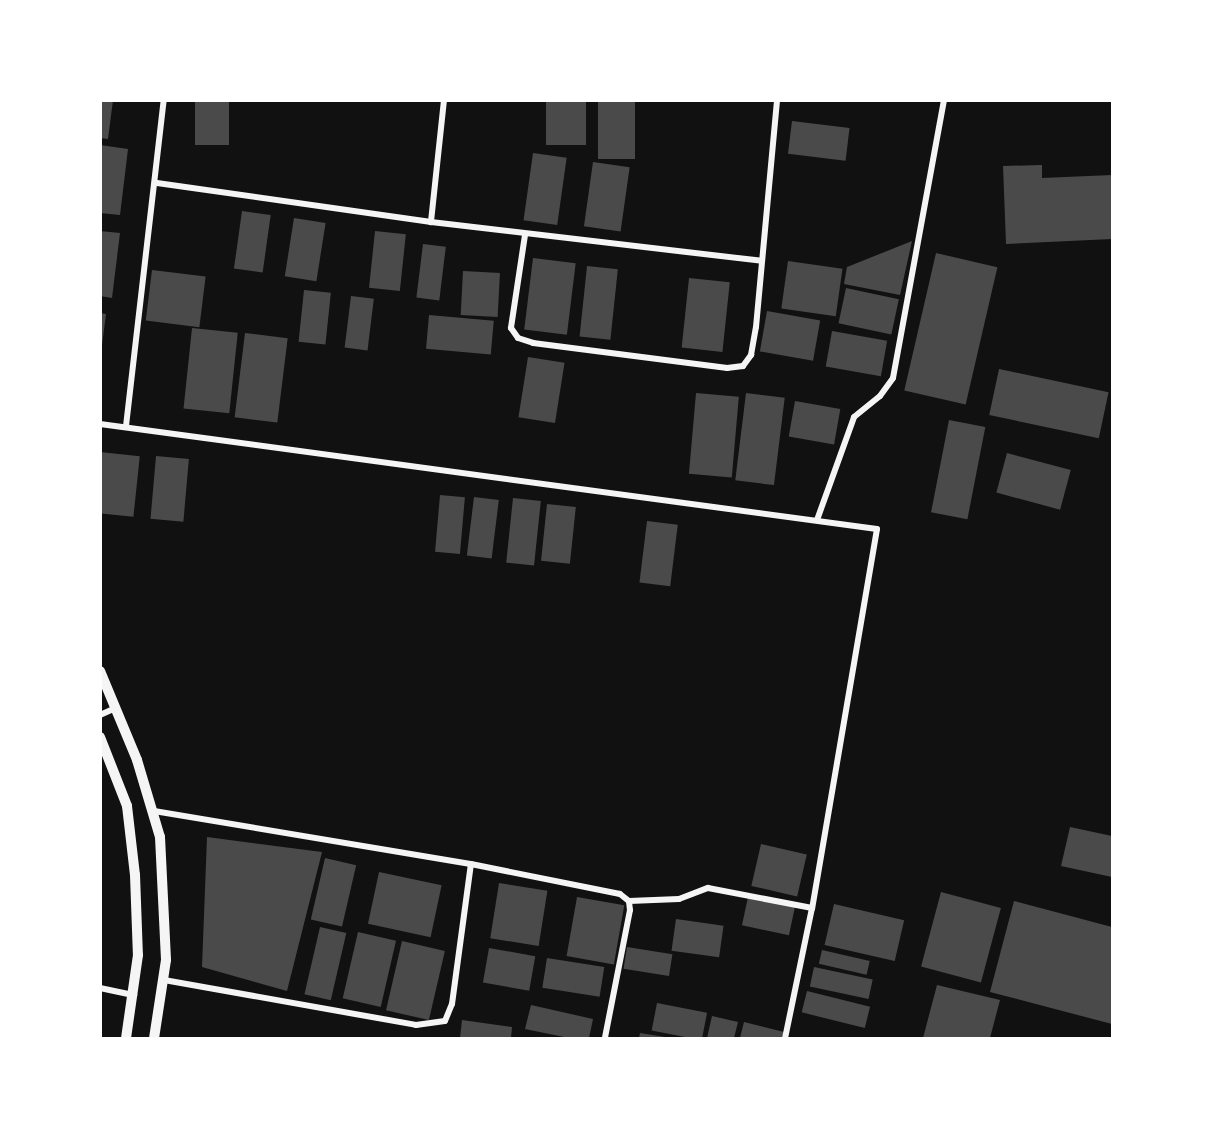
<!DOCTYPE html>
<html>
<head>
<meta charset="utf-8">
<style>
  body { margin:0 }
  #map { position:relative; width:1213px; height:1139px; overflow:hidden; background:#111; font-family:Ubuntu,sans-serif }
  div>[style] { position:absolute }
  .building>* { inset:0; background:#4a4a4a; transform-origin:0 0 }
  .minor>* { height:6px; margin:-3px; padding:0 3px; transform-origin:3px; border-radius:3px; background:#f5f5f5 }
  .tertiary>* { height:10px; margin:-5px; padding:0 5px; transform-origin:5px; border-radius:5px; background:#f5f5f5 }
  span { translate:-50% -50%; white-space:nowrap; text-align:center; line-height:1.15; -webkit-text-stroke:6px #fff; paint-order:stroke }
  .frame { position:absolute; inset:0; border:102px solid #fff; pointer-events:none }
</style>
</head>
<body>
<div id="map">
  <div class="building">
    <div style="clip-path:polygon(100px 100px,113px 100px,108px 139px,100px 138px)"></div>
    <div style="left:195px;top:100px;width:34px;height:45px"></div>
    <div style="left:546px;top:100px;width:40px;height:45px"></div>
    <div style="left:598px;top:100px;width:37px;height:59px"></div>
    <div style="left:792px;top:121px;width:58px;height:33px;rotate:7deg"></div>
    <div style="clip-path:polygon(100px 145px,128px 149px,120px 215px,100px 213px)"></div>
    <div style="left:533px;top:153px;width:34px;height:68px;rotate:8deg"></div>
    <div style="left:593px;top:162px;width:37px;height:65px;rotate:8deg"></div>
    <div style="clip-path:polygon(1042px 165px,1042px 178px,1112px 175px,1112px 239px,1006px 244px,1003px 166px)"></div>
    <div style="left:242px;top:211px;width:29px;height:58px;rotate:8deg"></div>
    <div style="left:294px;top:218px;width:32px;height:59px;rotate:9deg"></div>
    <div style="clip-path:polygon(100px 231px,120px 233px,112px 298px,100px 296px)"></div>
    <div style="left:375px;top:231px;width:31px;height:57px;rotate:6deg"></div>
    <div style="clip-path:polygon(912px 241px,900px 295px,844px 284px,847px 267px)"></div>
    <div style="left:423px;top:244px;width:23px;height:54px;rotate:7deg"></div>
    <div style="left:936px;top:253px;width:63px;height:141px;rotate:13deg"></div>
    <div style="left:533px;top:258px;width:43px;height:72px;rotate:7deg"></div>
    <div style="left:788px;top:261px;width:55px;height:48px;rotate:8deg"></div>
    <div style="left:587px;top:266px;width:31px;height:71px;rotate:6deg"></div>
    <div style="left:152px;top:270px;width:54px;height:51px;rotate:7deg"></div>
    <div style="left:463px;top:271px;width:37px;height:44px;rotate:3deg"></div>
    <div style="left:689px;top:278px;width:41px;height:70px;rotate:6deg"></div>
    <div style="left:846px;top:288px;width:54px;height:36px;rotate:12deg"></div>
    <div style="left:304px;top:290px;width:27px;height:52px;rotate:6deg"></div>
    <div style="left:351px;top:296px;width:23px;height:52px;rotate:7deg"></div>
    <div style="left:767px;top:311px;width:54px;height:41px;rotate:10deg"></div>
    <div style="clip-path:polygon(100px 313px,106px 314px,102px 345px,100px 345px)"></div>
    <div style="left:429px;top:315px;width:65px;height:34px;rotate:5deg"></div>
    <div style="left:192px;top:328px;width:46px;height:81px;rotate:6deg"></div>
    <div style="left:832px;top:331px;width:56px;height:36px;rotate:10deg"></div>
    <div style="left:245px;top:333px;width:43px;height:85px;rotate:7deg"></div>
    <div style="left:528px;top:357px;width:37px;height:61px;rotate:9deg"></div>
    <div style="left:999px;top:369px;width:112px;height:47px;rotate:12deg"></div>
    <div style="left:696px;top:393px;width:43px;height:81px;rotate:5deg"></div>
    <div style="left:746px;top:393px;width:39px;height:88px;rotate:7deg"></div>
    <div style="left:795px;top:401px;width:46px;height:36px;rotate:10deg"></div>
    <div style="left:949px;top:420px;width:37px;height:94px;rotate:11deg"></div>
    <div style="left:100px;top:452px;width:40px;height:61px;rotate:6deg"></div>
    <div style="left:1007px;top:453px;width:66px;height:41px;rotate:15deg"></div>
    <div style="left:156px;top:456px;width:33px;height:63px;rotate:5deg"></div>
    <div style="left:440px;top:495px;width:25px;height:57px;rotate:5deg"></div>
    <div style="left:474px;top:497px;width:25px;height:59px;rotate:7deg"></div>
    <div style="left:513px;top:498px;width:28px;height:65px;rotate:6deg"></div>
    <div style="left:547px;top:504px;width:29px;height:57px;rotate:6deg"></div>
    <div style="left:647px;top:521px;width:31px;height:62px;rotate:7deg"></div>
    <div style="clip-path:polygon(1070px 827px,1112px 836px,1112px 877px,1061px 866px)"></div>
    <div style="clip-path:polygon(207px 837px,322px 852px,287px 991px,202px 967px)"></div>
    <div style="left:761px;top:844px;width:47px;height:43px;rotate:13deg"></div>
    <div style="left:325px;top:858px;width:32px;height:63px;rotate:13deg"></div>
    <div style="left:379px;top:872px;width:64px;height:53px;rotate:12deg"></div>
    <div style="left:499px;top:883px;width:49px;height:56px;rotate:9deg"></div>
    <div style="left:941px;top:892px;width:62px;height:77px;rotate:15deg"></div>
    <div style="left:577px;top:897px;width:48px;height:60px;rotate:10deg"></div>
    <div style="left:748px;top:897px;width:48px;height:29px;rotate:12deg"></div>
    <div style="clip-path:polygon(1014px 901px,1112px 927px,1112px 1024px,990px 992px)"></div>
    <div style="left:834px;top:904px;width:72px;height:42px;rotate:13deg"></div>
    <div style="left:676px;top:919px;width:48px;height:32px;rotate:8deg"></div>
    <div style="left:320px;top:927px;width:27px;height:69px;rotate:13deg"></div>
    <div style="left:358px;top:932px;width:39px;height:68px;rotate:13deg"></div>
    <div style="left:402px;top:941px;width:44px;height:71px;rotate:13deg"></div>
    <div style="left:627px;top:947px;width:46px;height:22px;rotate:9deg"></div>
    <div style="left:489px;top:948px;width:47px;height:35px;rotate:10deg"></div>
    <div style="left:822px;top:950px;width:49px;height:14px;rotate:13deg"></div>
    <div style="left:547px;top:958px;width:58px;height:30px;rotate:9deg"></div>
    <div style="left:814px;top:967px;width:60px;height:20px;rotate:12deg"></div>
    <div style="clip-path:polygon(937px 985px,1000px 1000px,990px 1038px,923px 1038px)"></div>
    <div style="left:807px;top:991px;width:65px;height:22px;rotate:14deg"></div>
    <div style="left:657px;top:1003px;width:51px;height:28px;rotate:11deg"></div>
    <div style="clip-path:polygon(531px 1005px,593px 1019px,589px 1038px,569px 1038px,525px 1029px)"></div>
    <div style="clip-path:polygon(712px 1016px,738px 1022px,734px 1038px,707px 1038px)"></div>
    <div style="clip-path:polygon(462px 1020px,512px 1027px,511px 1038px,460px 1038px)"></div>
    <div style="clip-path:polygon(744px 1022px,784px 1032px,782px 1038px,740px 1038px)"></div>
    <div style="clip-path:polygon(640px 1033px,665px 1037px,665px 1038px,639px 1038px)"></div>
  </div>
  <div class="minor">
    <div style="left:444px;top:100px;width:123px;rotate:96.1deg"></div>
    <div style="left:431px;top:222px;width:333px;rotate:6.7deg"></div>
    <div style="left:157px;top:183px;width:277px;rotate:8.1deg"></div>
    <div style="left:525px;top:235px;width:94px;rotate:98.6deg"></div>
    <div style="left:511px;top:328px;width:12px;rotate:55deg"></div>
    <div style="left:518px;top:338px;width:16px;rotate:18deg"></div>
    <div style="left:533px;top:343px;width:196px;rotate:7.3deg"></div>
    <div style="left:727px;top:368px;width:16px;rotate:-7deg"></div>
    <div style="left:743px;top:366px;width:14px;rotate:-54deg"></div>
    <div style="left:751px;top:355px;width:28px;rotate:-80deg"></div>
    <div style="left:756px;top:327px;width:228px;rotate:-84.7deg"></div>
    <div style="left:100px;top:424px;width:784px;rotate:7.7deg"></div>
    <div style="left:877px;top:529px;width:385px;rotate:99.7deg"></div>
    <div style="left:812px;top:908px;width:133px;rotate:101.7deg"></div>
    <div style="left:126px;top:426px;width:328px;rotate:-83.4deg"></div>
    <div style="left:817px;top:520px;width:109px;rotate:-70.2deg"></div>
    <div style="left:854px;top:417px;width:33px;rotate:-39deg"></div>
    <div style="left:880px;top:396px;width:22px;rotate:-54deg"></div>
    <div style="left:893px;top:378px;width:283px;rotate:-79.6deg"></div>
    <div style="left:100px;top:715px;width:17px;rotate:-24deg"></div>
    <div style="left:154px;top:811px;width:321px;rotate:9.5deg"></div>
    <div style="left:471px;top:864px;width:152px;rotate:11.4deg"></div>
    <div style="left:620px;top:894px;width:11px;rotate:38deg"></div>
    <div style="left:629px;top:901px;width:9px;rotate:84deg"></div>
    <div style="left:630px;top:910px;width:130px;rotate:101.1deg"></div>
    <div style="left:629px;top:901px;width:50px;rotate:-2.3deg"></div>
    <div style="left:679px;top:899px;width:31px;rotate:-21deg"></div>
    <div style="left:708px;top:888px;width:106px;rotate:10.9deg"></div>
    <div style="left:164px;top:980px;width:256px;rotate:10.1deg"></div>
    <div style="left:416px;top:1025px;width:29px;rotate:-8deg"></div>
    <div style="left:445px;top:1021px;width:18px;rotate:-68deg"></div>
    <div style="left:452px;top:1004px;width:141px;rotate:-82.3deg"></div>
    <div style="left:100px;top:988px;width:35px;rotate:12deg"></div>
  </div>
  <div class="tertiary">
    <div style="left:100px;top:671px;width:96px;rotate:67.4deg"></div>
    <div style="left:137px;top:760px;width:80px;rotate:73.4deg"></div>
    <div style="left:160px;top:837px;width:123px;rotate:87.2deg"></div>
    <div style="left:166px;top:960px;width:79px;rotate:98.7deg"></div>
    <div style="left:100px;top:737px;width:74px;rotate:68.6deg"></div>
    <div style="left:127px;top:806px;width:69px;rotate:83.4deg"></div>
    <div style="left:135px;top:875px;width:80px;rotate:87.9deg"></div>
    <div style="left:138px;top:955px;width:84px;rotate:98.2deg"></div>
  </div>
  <div class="frame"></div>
</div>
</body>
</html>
